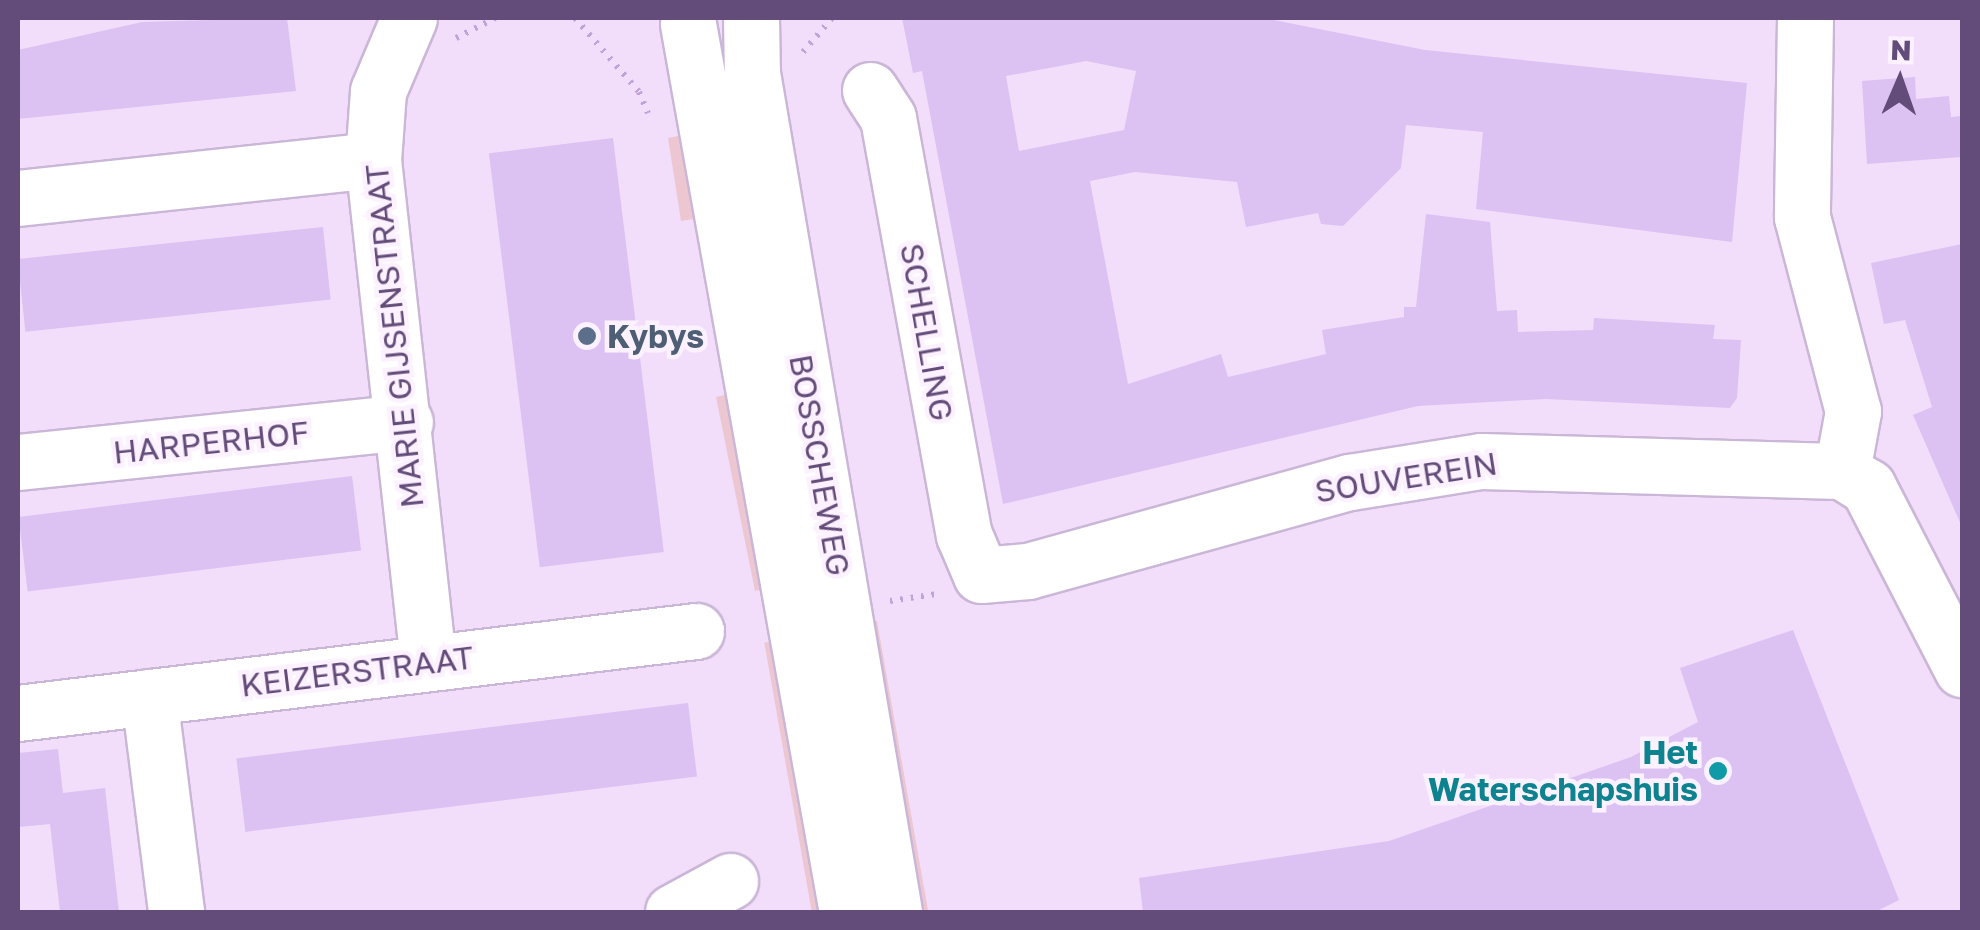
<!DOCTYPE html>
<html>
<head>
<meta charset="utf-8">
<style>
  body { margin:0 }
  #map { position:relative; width:1980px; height:930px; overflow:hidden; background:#f8eafd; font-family:"Golos Text",sans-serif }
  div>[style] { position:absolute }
  .residential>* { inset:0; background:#f2defa; transform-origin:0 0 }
  .green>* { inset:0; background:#ecc7d1; transform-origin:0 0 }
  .building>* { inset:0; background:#dcc1f3; transform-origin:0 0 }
  .path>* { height:6px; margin-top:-3px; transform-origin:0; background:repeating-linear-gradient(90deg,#c0a3d9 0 2.5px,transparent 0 10.5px) }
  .roads { filter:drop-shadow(2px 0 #cab6d7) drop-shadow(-2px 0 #cab6d7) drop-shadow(0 2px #cab6d7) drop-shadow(0 -2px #cab6d7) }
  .minor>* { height:55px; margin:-27.5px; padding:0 27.5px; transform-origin:27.5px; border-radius:27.5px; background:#fff }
  .secondary>* { height:55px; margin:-27.5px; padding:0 27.5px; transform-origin:27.5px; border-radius:27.5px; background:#fff }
  .dots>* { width:28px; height:28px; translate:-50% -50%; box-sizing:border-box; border:5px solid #fcf1ff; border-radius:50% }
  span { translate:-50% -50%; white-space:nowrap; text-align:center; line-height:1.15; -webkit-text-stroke:9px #fcf1ff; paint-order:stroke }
  .street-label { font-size:32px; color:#634c79 }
  .service-label { font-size:32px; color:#4e5e75; font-weight:700 }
  .left { translate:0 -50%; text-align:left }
  .culture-label { font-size:32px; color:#0d838f; font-weight:700 }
  .right { translate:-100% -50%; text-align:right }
  .frame { position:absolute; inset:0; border:20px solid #634c79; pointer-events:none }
  .north { position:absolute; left:1850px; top:30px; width:100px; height:100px; -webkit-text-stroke:8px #fcf1ff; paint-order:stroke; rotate:2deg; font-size:28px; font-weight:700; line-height:40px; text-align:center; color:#634c79 }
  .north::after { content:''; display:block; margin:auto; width:35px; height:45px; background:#634c79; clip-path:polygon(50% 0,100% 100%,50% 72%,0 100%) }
</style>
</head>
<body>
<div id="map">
  <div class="residential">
    <div style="left:18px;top:18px;width:1944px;height:894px"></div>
  </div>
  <div class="green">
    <div style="clip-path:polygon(698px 132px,694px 219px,681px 221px,668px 138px)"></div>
    <div style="clip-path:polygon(743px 391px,776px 586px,755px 591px,716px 397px)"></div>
    <div style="left:877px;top:621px;width:295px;height:20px;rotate:80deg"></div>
    <div style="left:785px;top:639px;width:277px;height:21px;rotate:80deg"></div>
  </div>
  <div class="building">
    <div style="clip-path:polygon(287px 18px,296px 91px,18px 119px,18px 50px,142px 22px)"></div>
    <div style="clip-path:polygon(evenodd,902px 18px,1264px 18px,1425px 50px,1747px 83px,1732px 242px,1476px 209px,1483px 132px,1406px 125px,1401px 168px,1343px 226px,1321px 224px,1318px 213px,1246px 227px,1237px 182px,1135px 172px,1090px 181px,1128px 384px,1221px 354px,1228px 377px,1326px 354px,1322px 330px,1404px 317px,1404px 307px,1416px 307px,1426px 214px,1490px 222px,1497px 311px,1517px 310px,1518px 332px,1593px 330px,1594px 318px,1715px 325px,1713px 339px,1741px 340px,1737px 398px,1730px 408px,1546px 399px,1418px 406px,1003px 504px,922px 71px,913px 73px,902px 18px,1086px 61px,1136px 71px,1124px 130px,1019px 151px,1006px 76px,1086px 61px)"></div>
    <div style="clip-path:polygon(1915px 77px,1916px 99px,1949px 96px,1951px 117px,1962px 116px,1962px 157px,1867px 164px,1862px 81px)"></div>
    <div style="left:613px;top:138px;width:417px;height:125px;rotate:83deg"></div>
    <div style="left:323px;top:227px;width:73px;height:307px;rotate:84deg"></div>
    <div style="clip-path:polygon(1962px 244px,1962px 527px,1913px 415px,1932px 407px,1905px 320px,1884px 324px,1871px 263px)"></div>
    <div style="left:352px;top:476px;width:75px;height:336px;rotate:83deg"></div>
    <div style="clip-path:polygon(1793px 630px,1899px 900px,1875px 912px,1143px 912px,1139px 878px,1389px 841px,1631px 757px,1698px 722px,1680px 668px)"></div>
    <div style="left:688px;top:703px;width:74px;height:455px;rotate:83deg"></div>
    <div style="clip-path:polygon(58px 749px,63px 793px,105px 788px,119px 912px,60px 912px,50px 824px,18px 827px,18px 753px)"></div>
  </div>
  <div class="path">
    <div style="left:575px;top:18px;width:98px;rotate:49.1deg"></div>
    <div style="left:456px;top:38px;width:44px;rotate:-27.1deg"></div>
    <div style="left:803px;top:52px;width:45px;rotate:-49.5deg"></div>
    <div style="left:639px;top:92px;width:23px;rotate:67deg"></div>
    <div style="left:890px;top:601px;width:48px;rotate:-8.5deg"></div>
  </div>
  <div class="roads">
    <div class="minor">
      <div style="left:409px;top:18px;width:79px;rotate:113deg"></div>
      <div style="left:378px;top:91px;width:69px;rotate:94.1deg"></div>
      <div style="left:373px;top:160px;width:504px;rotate:83.74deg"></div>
      <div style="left:1805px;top:18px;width:199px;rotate:90.9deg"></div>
      <div style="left:1802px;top:217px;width:201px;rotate:75.3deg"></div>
      <div style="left:1853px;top:411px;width:61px;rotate:100.4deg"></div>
      <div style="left:1842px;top:471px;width:31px;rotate:32deg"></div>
      <div style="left:1868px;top:487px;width:205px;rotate:62.7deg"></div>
      <div style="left:870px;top:90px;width:33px;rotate:57deg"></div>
      <div style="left:888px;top:118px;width:424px;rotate:79.7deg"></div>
      <div style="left:964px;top:535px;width:43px;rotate:67deg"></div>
      <div style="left:981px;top:575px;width:47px;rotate:-4.9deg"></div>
      <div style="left:1028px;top:571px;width:334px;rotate:-15.5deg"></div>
      <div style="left:1350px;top:482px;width:133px;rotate:-9.1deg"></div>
      <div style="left:1481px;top:461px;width:361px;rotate:1.6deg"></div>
      <div style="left:18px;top:198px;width:357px;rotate:-6.1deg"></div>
      <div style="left:18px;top:462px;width:389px;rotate:-5.9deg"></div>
      <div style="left:149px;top:697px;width:217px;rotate:82.8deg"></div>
      <div style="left:18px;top:713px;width:683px;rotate:-6.9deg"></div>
      <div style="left:673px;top:912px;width:65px;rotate:-28.5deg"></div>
    </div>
    <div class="secondary">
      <div style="left:751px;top:18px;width:55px;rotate:89deg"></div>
      <div style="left:752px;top:73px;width:851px;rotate:80.39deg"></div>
      <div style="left:688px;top:24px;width:902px;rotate:79.85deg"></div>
    </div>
  </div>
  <div class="dots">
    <div style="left:587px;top:336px;background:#5c6f8a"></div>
    <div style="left:1718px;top:771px;background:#0f9aa8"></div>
  </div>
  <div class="street-label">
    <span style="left:927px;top:332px;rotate:80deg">SCHELLING</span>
    <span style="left:394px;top:336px;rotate:-96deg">MARIE GIJSENSTRAAT</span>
    <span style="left:211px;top:442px;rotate:-6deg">HARPERHOF</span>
    <span style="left:820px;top:465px;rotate:80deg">BOSSCHEWEG</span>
    <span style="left:1406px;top:477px;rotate:-9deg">SOUVEREIN</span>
    <span style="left:357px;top:671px;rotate:-7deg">KEIZERSTRAAT</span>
  </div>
  <div class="service-label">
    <span class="left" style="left:607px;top:336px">Kybys</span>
  </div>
  <div class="culture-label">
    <span class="right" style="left:1698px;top:771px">Het<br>Waterschapshuis</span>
  </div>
  <div class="frame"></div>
  <div class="north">N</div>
</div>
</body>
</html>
